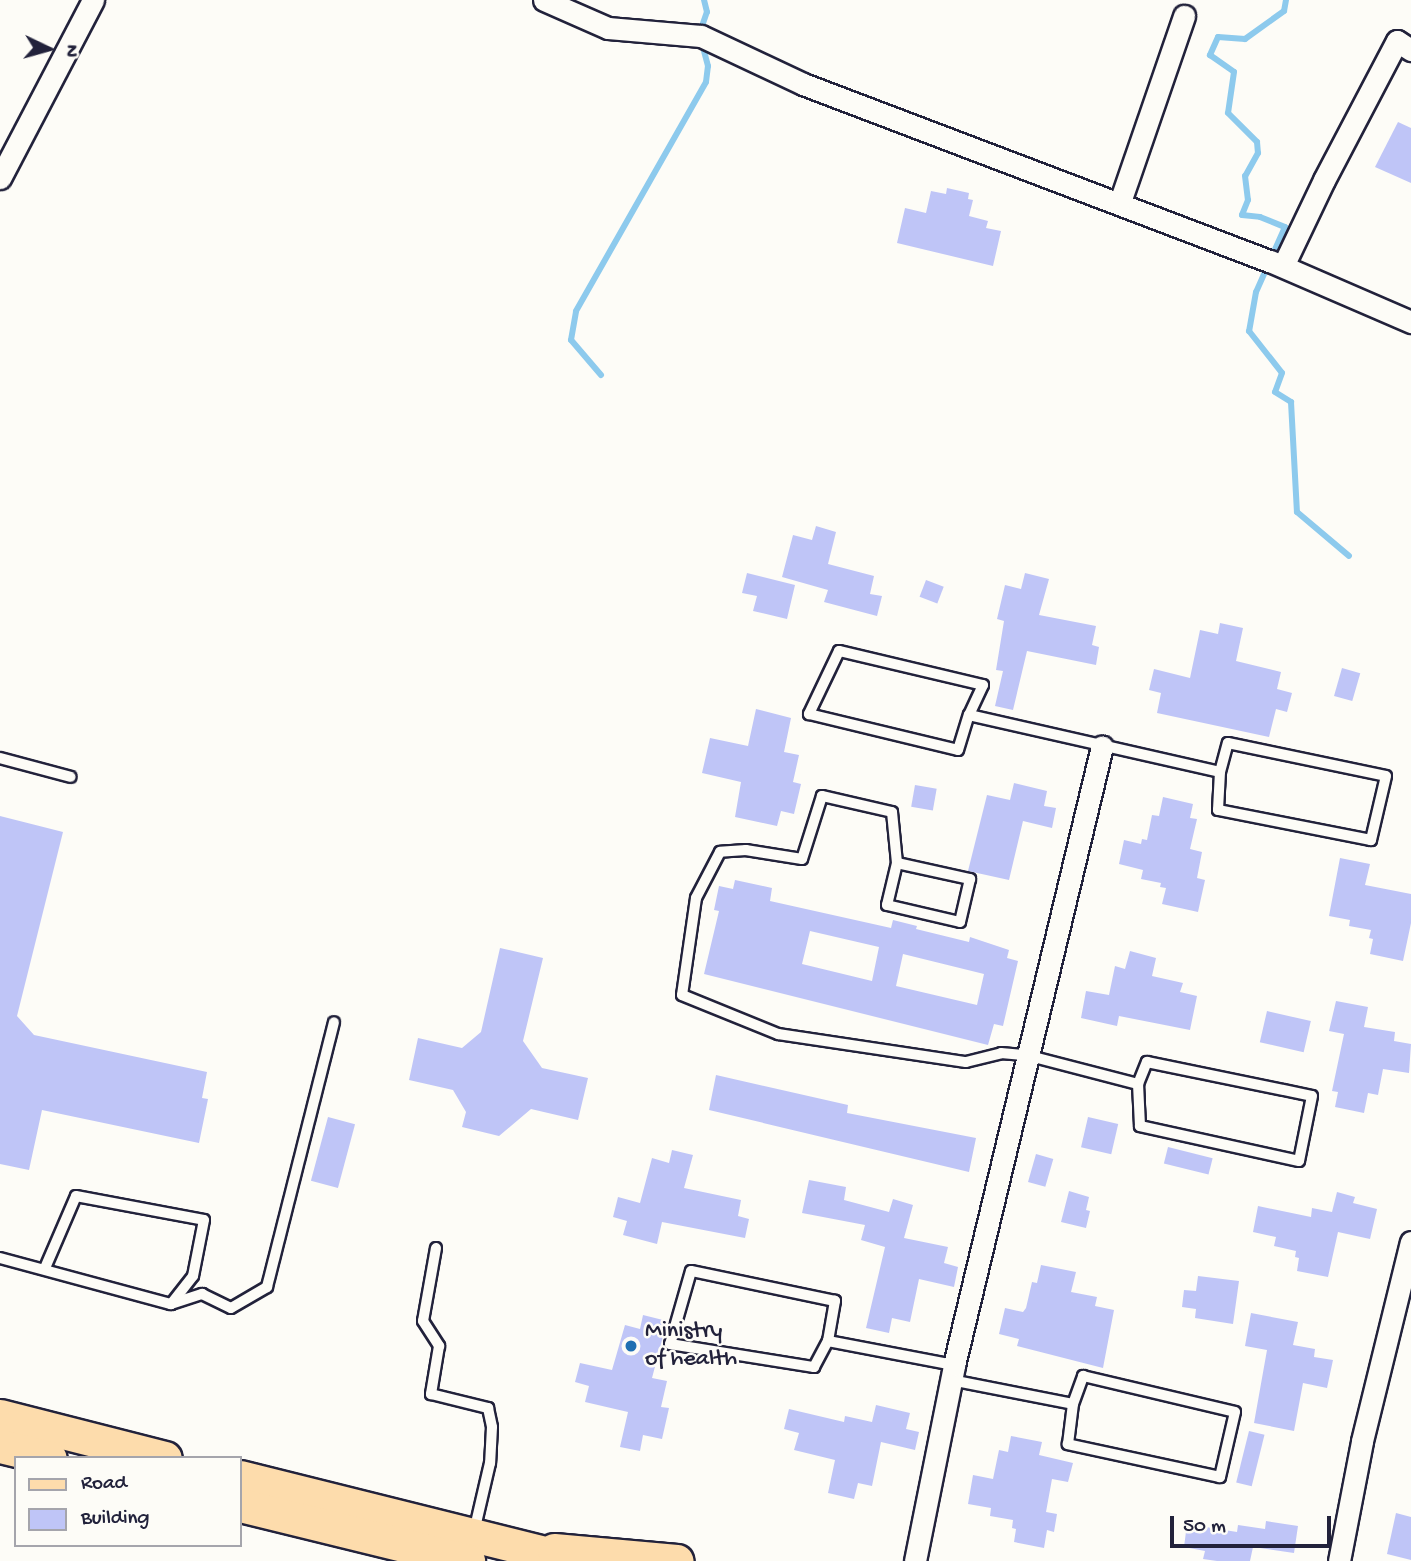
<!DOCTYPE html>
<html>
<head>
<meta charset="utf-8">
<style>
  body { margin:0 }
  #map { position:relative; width:1411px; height:1561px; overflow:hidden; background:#fdfcf7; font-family:"Gochi Hand",sans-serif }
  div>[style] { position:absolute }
  .stream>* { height:6px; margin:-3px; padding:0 3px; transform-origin:3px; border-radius:3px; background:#8dcaed }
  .building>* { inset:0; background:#bfc5f7; transform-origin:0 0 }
  .roads { filter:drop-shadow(2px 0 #22223b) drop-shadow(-2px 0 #22223b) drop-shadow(0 2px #22223b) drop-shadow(0 -2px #22223b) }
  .lane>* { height:10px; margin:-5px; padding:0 5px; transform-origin:5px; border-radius:5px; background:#fdfcf7 }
  .street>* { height:21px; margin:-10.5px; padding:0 10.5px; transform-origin:10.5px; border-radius:10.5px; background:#fdfcf7 }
  .primary>* { height:33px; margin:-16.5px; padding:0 16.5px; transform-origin:16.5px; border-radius:16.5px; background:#fddcac }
  .dots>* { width:19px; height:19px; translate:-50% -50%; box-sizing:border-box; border:4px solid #fdfcf7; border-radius:50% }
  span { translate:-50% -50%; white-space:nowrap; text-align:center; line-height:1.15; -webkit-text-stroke:5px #fdfcf7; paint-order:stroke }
  .poi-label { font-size:24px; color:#22223b }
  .left { translate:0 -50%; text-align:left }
  .legend { position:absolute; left:14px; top:1456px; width:228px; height:91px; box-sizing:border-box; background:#fdfcf7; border:2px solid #a5a5ac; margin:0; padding:9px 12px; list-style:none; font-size:21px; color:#22223b }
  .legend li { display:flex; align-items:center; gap:14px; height:35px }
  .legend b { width:35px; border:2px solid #a5a5ac }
  .north { position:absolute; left:14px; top:14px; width:70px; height:70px; -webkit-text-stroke:5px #fdfcf7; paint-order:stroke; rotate:95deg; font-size:19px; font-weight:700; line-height:28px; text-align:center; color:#22223b }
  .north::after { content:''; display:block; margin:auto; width:24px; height:32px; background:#22223b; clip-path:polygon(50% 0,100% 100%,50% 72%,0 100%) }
  .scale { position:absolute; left:1170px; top:1516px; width:161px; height:32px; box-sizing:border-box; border:4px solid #22223b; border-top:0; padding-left:9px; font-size:21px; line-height:24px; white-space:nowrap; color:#22223b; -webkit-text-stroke:5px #fdfcf7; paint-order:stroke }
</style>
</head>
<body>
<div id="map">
  <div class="stream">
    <div style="left:1286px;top:0;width:11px;rotate:100deg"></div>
    <div style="left:1284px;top:11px;width:48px;rotate:144.3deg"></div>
    <div style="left:1245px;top:39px;width:27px;rotate:-176deg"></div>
    <div style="left:1218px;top:37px;width:20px;rotate:114deg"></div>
    <div style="left:1210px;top:55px;width:29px;rotate:35deg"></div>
    <div style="left:1234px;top:72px;width:41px;rotate:98.3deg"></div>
    <div style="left:1228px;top:113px;width:41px;rotate:45deg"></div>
    <div style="left:1257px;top:142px;width:11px;rotate:85deg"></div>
    <div style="left:1258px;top:153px;width:26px;rotate:119deg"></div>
    <div style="left:1245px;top:176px;width:24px;rotate:83deg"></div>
    <div style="left:1248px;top:200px;width:16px;rotate:112deg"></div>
    <div style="left:1242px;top:215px;width:18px;rotate:6deg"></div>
    <div style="left:1260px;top:217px;width:27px;rotate:22deg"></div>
    <div style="left:1285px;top:227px;width:71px;rotate:114deg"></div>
    <div style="left:1256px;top:292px;width:40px;rotate:100deg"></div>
    <div style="left:1249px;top:331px;width:53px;rotate:51.8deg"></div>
    <div style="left:1282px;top:373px;width:20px;rotate:110deg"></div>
    <div style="left:1275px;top:392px;width:19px;rotate:32deg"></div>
    <div style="left:1291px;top:402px;width:110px;rotate:86.9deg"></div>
    <div style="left:1297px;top:512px;width:68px;rotate:40.2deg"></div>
    <div style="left:700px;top:32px;width:21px;rotate:-71deg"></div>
    <div style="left:707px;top:12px;width:12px;rotate:-104deg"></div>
    <div style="left:601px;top:375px;width:46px;rotate:-130.6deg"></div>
    <div style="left:571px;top:340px;width:29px;rotate:-80deg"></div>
    <div style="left:576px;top:311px;width:263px;rotate:-60.4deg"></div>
    <div style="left:706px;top:82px;width:16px;rotate:-83deg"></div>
    <div style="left:708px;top:66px;width:24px;rotate:-105deg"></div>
  </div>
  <div class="building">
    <div style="clip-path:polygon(1398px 122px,1411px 128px,1411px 183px,1375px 167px)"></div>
    <div style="clip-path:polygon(947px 188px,969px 193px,968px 199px,973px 200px,969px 216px,988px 221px,986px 228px,1001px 231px,993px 266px,897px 243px,905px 208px,926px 213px,931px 191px,946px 194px)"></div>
    <div style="clip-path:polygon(816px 526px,836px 532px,828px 564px,874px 576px,870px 594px,882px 596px,877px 616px,824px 602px,828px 590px,782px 577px,793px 535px,812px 540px)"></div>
    <div style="clip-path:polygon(747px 573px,795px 585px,787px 619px,753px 611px,757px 596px,742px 593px)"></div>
    <div style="clip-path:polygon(1025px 573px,1049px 579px,1039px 615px,1096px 626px,1092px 645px,1099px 647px,1096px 665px,1027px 651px,1013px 710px,995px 706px,1003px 671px,996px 670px,1004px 621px,997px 619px,1005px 585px,1021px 589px)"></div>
    <div style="left:926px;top:580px;width:19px;height:18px;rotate:21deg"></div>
    <div style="clip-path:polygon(1220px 623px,1243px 628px,1236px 661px,1281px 672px,1277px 689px,1292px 693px,1287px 712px,1276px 709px,1269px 737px,1157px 713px,1161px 693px,1149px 690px,1154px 669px,1190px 678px,1200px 630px,1218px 634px)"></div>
    <div style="left:1342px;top:668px;width:19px;height:29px;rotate:16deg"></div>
    <div style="clip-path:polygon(756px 709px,791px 718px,784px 752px,799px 755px,793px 782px,801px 784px,794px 814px,781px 811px,777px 826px,735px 817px,741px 782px,702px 773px,710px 738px,748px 746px)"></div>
    <div style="clip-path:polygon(1014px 783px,1047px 791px,1044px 806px,1056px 808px,1052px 828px,1023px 821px,1009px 880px,968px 871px,987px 795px,1010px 800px)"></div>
    <div style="left:915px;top:785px;width:22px;height:22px;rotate:10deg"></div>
    <div style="clip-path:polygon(1163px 797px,1193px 804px,1190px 818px,1197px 819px,1190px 849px,1202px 852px,1197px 878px,1205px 880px,1198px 912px,1162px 904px,1166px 888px,1160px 887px,1161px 883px,1141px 879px,1143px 870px,1119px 864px,1124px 840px,1141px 844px,1142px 839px,1147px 840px,1152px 815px,1159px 816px)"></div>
    <div style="clip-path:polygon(0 816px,63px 832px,17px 1016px,34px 1035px,207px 1072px,202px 1098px,208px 1099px,199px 1143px,42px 1110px,29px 1170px,0 1164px)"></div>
    <div style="clip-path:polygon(1340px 858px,1370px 864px,1365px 885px,1411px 894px,1411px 923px,1403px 961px,1370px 954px,1373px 939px,1369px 938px,1371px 930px,1349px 926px,1350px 920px,1329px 916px)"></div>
    <div style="clip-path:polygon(evenodd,735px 880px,772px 888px,770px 901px,891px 928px,893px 920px,917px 926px,916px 929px,969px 942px,970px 937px,1009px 950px,1007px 958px,1018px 961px,1003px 1026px,994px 1024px,988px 1045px,704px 974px,719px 911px,714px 910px,719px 886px,733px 889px,735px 880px,810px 931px,879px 947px,872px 981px,802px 964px,810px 931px,735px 880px,903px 954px,984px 974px,977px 1005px,896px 986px,903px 954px)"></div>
    <div style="clip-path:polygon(500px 948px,543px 958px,523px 1041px,542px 1068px,588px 1078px,578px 1120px,531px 1109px,499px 1136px,462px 1127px,466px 1112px,453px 1090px,409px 1080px,418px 1038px,462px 1048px,481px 1032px)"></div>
    <div style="clip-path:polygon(1130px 951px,1156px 958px,1152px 976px,1183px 983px,1180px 992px,1197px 996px,1190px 1030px,1119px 1016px,1117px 1026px,1081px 1018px,1086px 991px,1109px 995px,1115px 966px,1125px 969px)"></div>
    <div style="clip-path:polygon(1336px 1001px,1368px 1007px,1364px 1027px,1395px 1032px,1394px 1041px,1411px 1044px,1409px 1073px,1383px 1069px,1378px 1095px,1368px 1093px,1364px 1113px,1335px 1107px,1338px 1092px,1332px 1091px,1344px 1034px,1329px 1031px)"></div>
    <div style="left:1267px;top:1011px;width:45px;height:32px;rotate:13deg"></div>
    <div style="clip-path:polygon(716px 1075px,848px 1105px,847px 1113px,976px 1138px,969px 1172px,709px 1110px)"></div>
    <div style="left:328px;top:1117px;width:28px;height:66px;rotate:15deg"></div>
    <div style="left:1088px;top:1117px;width:31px;height:31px;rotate:13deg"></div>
    <div style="left:1168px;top:1147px;width:46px;height:17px;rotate:14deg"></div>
    <div style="clip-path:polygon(672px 1150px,693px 1155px,684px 1188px,741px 1200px,738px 1216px,749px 1219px,745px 1238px,662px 1222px,657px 1244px,623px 1235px,627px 1221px,613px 1217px,618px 1197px,640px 1203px,652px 1158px,669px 1163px)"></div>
    <div style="left:1036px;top:1154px;width:18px;height:29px;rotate:16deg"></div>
    <div style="clip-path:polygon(809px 1180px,846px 1187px,844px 1200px,889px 1212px,893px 1199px,913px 1205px,904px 1238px,948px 1247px,944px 1263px,958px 1267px,954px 1287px,919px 1279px,910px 1322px,892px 1318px,889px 1333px,866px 1328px,885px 1247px,861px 1240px,865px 1225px,802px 1213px)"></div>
    <div style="clip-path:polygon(1069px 1191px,1089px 1197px,1086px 1210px,1090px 1211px,1086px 1228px,1061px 1222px)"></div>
    <div style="clip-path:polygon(1337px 1192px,1355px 1197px,1353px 1203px,1377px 1209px,1370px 1239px,1338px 1232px,1328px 1277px,1297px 1271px,1299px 1258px,1295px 1257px,1296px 1251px,1274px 1246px,1276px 1237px,1253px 1232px,1258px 1206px,1311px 1217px,1312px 1208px,1332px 1212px)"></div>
    <div style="clip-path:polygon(1041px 1265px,1076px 1272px,1071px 1292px,1097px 1297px,1095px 1306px,1114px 1310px,1103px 1368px,1017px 1346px,1019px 1339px,999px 1334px,1005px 1308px,1023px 1312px,1026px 1308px,1032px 1282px,1037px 1283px)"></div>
    <div style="clip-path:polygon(1198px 1276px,1239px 1281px,1233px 1324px,1195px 1318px,1196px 1309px,1182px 1307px,1184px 1290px,1196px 1291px)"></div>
    <div style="clip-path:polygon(1251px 1313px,1298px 1322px,1293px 1345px,1315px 1349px,1314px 1357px,1333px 1360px,1327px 1388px,1303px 1383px,1294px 1431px,1254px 1423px,1267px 1350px,1245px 1346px)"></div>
    <div style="clip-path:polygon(643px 1315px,667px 1321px,652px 1378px,667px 1381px,661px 1407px,669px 1408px,662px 1439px,643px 1435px,640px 1451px,620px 1447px,628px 1412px,585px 1402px,589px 1386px,575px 1382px,580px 1363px,612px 1370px,625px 1325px,640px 1329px)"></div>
    <div style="clip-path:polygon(876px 1405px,910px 1413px,906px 1429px,919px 1432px,915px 1450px,881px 1442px,872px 1486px,858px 1483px,854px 1499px,828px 1493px,835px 1460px,794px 1450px,799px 1433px,784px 1429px,789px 1409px,844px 1422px,845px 1416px,872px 1422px)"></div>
    <div style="left:1249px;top:1431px;width:16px;height:53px;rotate:14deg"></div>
    <div style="clip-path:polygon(1011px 1436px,1042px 1442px,1039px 1455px,1073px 1463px,1068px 1482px,1052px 1479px,1046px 1512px,1057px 1514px,1054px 1532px,1047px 1530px,1044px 1548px,1014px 1542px,1016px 1529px,1012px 1528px,1013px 1520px,990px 1516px,991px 1508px,968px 1504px,973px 1475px,993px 1479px,999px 1450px,1008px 1452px)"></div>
    <div style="clip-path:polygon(1396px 1513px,1411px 1517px,1411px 1560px,1387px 1554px)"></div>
    <div style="clip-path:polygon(1266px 1521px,1298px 1526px,1294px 1553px,1253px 1547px,1250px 1561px,1217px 1561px,1203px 1559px,1205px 1551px,1184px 1547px,1187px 1524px,1237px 1532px,1238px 1525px,1265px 1529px)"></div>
  </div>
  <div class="roads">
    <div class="lane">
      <div style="left:969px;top:715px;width:33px;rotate:-65deg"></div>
      <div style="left:983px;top:685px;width:148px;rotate:-166.7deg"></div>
      <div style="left:839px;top:651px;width:70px;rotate:115.5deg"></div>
      <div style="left:809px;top:714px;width:153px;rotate:13.6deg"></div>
      <div style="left:958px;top:750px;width:37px;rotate:-73deg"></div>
      <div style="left:969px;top:715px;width:257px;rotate:12.8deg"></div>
      <div style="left:1220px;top:772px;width:30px;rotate:-75deg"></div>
      <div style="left:1228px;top:743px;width:161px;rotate:11.8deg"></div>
      <div style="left:1386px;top:776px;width:66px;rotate:103.2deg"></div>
      <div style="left:1371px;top:840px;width:156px;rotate:-168.9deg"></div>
      <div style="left:1218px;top:810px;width:38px;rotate:-87deg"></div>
      <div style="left:0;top:758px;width:73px;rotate:15deg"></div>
      <div style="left:897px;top:863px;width:75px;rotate:12.4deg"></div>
      <div style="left:970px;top:879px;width:44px;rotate:103.1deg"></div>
      <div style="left:960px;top:922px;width:75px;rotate:-166.9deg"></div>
      <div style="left:887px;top:905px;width:43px;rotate:-76.6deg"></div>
      <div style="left:897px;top:863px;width:51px;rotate:-95.6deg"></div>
      <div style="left:892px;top:812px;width:72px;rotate:-167.1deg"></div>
      <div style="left:822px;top:796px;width:66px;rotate:107.6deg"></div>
      <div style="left:802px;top:859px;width:57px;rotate:-170.9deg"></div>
      <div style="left:746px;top:850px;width:26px;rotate:176deg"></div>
      <div style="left:720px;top:852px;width:52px;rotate:117.6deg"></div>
      <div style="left:696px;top:898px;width:98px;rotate:98.2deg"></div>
      <div style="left:682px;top:995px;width:104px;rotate:22.1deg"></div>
      <div style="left:778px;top:1034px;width:190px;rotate:8.5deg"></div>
      <div style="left:966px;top:1062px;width:36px;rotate:-14deg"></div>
      <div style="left:1001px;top:1053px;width:25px;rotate:5deg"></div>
      <div style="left:1026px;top:1055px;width:116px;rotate:14.5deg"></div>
      <div style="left:1147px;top:1062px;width:168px;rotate:11.6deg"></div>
      <div style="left:1312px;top:1096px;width:66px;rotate:101.3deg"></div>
      <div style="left:1299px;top:1161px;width:163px;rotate:-167.6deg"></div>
      <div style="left:1140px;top:1126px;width:42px;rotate:-92.7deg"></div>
      <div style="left:1138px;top:1084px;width:24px;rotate:-68deg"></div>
      <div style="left:436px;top:1248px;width:74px;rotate:100.1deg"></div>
      <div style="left:423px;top:1321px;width:30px;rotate:57deg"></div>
      <div style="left:439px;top:1346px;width:49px;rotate:99.5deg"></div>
      <div style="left:431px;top:1394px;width:59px;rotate:13.8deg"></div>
      <div style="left:488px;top:1408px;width:19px;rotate:78deg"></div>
      <div style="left:492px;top:1427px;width:36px;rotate:93deg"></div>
      <div style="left:490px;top:1463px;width:71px;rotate:103.1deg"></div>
      <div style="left:0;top:1258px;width:177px;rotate:15.1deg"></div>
      <div style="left:171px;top:1304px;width:33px;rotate:-18deg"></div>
      <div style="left:202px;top:1294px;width:32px;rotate:26deg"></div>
      <div style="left:231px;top:1308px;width:42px;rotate:-30.3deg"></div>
      <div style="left:267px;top:1287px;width:273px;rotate:-75.8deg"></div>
      <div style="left:45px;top:1268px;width:78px;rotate:-66.7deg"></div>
      <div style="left:76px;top:1196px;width:130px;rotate:10.6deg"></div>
      <div style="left:204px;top:1220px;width:57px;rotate:101.1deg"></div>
      <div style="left:193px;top:1276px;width:36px;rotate:128deg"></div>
      <div style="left:828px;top:1341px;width:41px;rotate:-80.1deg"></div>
      <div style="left:835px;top:1301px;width:147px;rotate:-168.2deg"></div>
      <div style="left:691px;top:1271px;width:76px;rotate:106deg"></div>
      <div style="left:670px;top:1344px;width:146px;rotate:9.1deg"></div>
      <div style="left:814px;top:1367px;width:30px;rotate:-62deg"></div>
      <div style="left:828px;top:1341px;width:128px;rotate:10.8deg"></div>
      <div style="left:951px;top:1380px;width:124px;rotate:11.1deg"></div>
      <div style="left:1073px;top:1404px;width:30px;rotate:-70deg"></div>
      <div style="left:1083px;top:1376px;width:156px;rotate:13.3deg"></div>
      <div style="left:1235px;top:1412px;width:67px;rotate:103deg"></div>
      <div style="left:1220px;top:1477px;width:156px;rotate:-167.8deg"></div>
      <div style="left:1068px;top:1444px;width:40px;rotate:-82.9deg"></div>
    </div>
    <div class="street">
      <div style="left:544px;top:0;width:70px;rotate:23.6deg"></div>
      <div style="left:608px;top:28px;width:93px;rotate:4.9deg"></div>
      <div style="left:701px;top:36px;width:113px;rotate:25.2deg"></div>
      <div style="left:803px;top:84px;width:499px;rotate:20.8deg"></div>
      <div style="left:1270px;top:261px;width:154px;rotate:23.4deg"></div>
      <div style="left:0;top:178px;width:201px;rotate:-62.4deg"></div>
      <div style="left:1120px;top:202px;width:197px;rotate:-71deg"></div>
      <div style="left:1283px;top:266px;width:95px;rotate:-64.5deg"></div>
      <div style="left:1324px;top:180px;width:157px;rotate:-62.3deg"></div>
      <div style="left:1397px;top:41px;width:17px;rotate:33deg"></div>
      <div style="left:915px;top:1561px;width:200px;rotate:-78.7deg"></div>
      <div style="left:954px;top:1365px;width:636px;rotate:-76.55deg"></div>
      <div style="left:1339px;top:1561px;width:122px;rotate:-79.1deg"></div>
      <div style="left:1362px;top:1441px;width:205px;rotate:-76.2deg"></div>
    </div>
    <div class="primary">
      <div style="left:0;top:1416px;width:170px;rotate:14.3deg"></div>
      <div style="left:0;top:1446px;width:51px;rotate:13.5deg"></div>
      <div style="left:240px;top:1477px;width:346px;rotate:14deg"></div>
      <div style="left:240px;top:1505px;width:235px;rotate:13.8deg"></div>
      <div style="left:554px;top:1550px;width:123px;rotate:5.1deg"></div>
    </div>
  </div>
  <div class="dots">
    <div style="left:631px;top:1346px;background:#1f6fb2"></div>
  </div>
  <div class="poi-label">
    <span class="left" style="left:645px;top:1346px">Ministry<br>of health</span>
  </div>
  <ul class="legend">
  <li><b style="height:9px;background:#fddcac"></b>Road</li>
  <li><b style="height:19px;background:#bfc5f7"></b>Building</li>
  </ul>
  <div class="north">N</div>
  <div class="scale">50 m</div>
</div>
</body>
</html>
